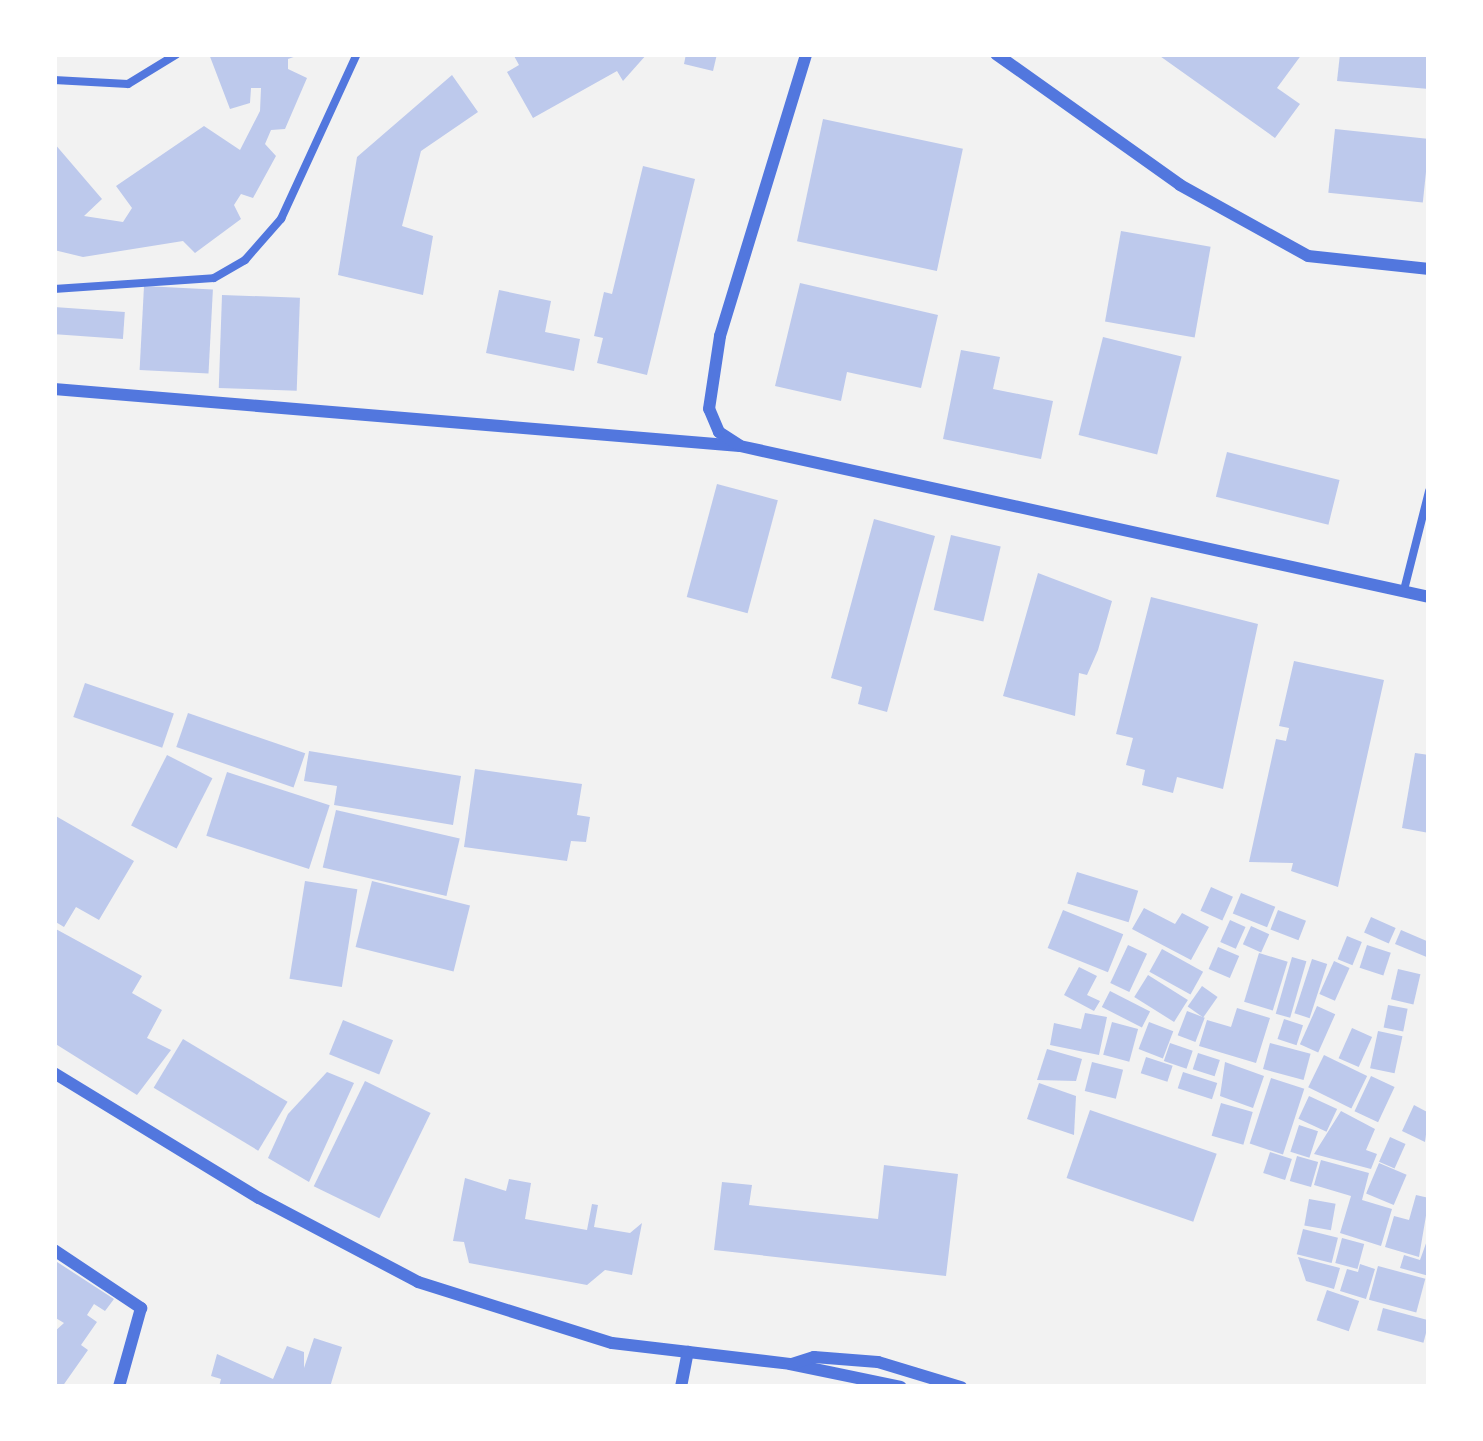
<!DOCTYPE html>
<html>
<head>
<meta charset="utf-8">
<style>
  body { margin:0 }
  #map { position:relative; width:1483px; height:1441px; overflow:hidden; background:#f2f2f2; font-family:Karla,sans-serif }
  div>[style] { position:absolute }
  .building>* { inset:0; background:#bdc9ec; transform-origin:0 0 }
  .service>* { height:8px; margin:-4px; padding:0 4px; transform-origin:4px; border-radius:4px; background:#5277de }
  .minor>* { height:12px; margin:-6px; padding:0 6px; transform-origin:6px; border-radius:6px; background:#5277de }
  span { translate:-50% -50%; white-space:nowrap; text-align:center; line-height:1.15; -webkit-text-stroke:12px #fff; paint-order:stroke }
  .frame { position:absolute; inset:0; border:57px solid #fff; pointer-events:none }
</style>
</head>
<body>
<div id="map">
  <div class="building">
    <div style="clip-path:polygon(209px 54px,302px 54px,288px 59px,288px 69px,307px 78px,285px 129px,271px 130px,265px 144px,276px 156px,253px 198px,241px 194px,234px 205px,241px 219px,195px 253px,183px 241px,83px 257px,54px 250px,54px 143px,102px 199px,84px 216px,123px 222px,132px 208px,116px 186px,204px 126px,240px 150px,260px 111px,261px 88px,251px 88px,250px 103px,230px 109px)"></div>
    <div style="clip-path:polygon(513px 54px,647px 54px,623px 81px,617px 71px,533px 118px,507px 72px,519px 65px)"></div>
    <div style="clip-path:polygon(686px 54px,717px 54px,713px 71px,684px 64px)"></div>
    <div style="clip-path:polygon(1157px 54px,1302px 54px,1277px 88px,1300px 104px,1275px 138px)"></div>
    <div style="clip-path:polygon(1340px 54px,1429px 54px,1429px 89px,1337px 81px)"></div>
    <div style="clip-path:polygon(452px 75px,478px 112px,421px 151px,402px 226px,433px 236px,423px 295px,338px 275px,357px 157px)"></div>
    <div style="left:823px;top:119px;width:143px;height:125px;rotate:12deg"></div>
    <div style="left:1335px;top:129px;width:95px;height:64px;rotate:6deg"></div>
    <div style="clip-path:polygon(643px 166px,695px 179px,647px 375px,597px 363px,603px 338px,594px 336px,604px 292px,612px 294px)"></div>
    <div style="left:1121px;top:231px;width:91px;height:92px;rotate:10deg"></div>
    <div style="clip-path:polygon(800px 283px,938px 315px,921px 388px,847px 372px,841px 401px,775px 386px)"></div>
    <div style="left:144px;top:286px;width:69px;height:84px;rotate:3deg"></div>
    <div style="clip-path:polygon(499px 290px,551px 301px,545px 332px,580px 339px,574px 371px,486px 353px)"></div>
    <div style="left:222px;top:295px;width:78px;height:93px;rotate:2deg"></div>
    <div style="left:54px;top:307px;width:71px;height:27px;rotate:4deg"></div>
    <div style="left:1103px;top:337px;width:81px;height:101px;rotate:14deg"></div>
    <div style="clip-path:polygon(961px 350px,1000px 357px,993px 389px,1053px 401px,1041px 459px,943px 439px)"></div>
    <div style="left:1227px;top:452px;width:116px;height:46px;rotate:14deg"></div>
    <div style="left:717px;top:484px;width:63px;height:117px;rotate:15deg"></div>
    <div style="clip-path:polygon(874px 519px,935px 536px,887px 712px,858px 704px,862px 687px,831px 678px)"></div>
    <div style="left:951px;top:535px;width:51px;height:77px;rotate:13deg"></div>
    <div style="clip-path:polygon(1038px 573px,1112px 601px,1098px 650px,1087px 675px,1079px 673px,1075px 716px,1003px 696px)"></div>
    <div style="clip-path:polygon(1151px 597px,1258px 624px,1223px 789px,1177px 777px,1173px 793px,1142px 785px,1145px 770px,1126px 765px,1133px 738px,1116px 734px)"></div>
    <div style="clip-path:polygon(1294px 661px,1384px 680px,1338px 887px,1291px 871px,1293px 863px,1249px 862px,1276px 739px,1286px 741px,1289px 728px,1279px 726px)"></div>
    <div style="left:85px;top:683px;width:94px;height:36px;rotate:19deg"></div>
    <div style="left:188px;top:713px;width:124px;height:36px;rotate:19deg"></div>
    <div style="clip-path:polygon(309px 751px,461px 776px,453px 825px,334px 805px,337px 786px,304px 781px)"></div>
    <div style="clip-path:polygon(1415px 753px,1429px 755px,1429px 833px,1402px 828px)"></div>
    <div style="left:167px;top:755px;width:51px;height:79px;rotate:27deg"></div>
    <div style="clip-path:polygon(475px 769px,582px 784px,577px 815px,590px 817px,586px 842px,571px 841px,567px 861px,464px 847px)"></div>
    <div style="left:227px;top:772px;width:108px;height:67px;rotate:18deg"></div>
    <div style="left:336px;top:810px;width:127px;height:59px;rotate:13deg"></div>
    <div style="clip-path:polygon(54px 815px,134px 861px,99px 920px,76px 907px,64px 927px,54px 921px)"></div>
    <div style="left:1077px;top:872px;width:64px;height:33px;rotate:17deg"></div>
    <div style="left:305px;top:881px;width:53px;height:99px;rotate:9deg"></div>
    <div style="left:372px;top:881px;width:101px;height:68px;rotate:14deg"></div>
    <div style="left:1211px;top:887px;width:24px;height:26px;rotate:24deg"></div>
    <div style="left:1241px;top:893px;width:37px;height:22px;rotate:22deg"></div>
    <div style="clip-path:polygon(1144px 908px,1175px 924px,1182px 913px,1209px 927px,1191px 960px,1132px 929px)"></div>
    <div style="left:1063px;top:910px;width:65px;height:41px;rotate:22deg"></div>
    <div style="left:1278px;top:910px;width:30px;height:21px;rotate:21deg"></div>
    <div style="left:1371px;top:917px;width:27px;height:17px;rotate:24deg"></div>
    <div style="left:1230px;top:920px;width:17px;height:24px;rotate:24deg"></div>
    <div style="left:1251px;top:926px;width:20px;height:20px;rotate:24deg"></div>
    <div style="clip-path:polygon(54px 928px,142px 976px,132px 993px,162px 1010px,147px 1038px,171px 1050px,137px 1095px,54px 1043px)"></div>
    <div style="clip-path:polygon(1401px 930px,1429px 942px,1429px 958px,1395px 944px)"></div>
    <div style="left:1347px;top:936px;width:16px;height:25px;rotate:22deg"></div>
    <div style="left:1128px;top:945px;width:21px;height:42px;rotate:25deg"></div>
    <div style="left:1367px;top:945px;width:25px;height:24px;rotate:18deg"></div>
    <div style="left:1218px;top:947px;width:23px;height:24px;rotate:23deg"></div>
    <div style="left:1162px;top:949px;width:47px;height:26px;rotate:29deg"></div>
    <div style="left:1259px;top:953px;width:30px;height:51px;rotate:17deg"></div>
    <div style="left:1292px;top:957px;width:15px;height:59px;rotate:16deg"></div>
    <div style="left:1312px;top:959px;width:16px;height:57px;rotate:18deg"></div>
    <div style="left:1334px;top:961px;width:17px;height:36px;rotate:24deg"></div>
    <div style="clip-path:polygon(1079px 967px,1097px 976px,1087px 995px,1100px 1001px,1094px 1011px,1064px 995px)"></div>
    <div style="left:1398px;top:969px;width:23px;height:31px;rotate:13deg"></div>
    <div style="left:1148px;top:975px;width:47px;height:26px;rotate:32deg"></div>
    <div style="left:1202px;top:986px;width:19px;height:25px;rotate:35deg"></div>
    <div style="left:1110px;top:991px;width:45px;height:18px;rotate:27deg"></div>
    <div style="left:1388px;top:1005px;width:20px;height:23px;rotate:11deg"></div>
    <div style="left:1317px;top:1006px;width:20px;height:42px;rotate:24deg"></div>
    <div style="clip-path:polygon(1237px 1008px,1270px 1018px,1256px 1063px,1199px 1046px,1207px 1020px,1231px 1027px)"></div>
    <div style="left:1187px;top:1011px;width:19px;height:26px;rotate:21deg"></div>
    <div style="clip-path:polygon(1085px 1013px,1107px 1017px,1099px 1055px,1050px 1045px,1054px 1023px,1081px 1029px)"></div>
    <div style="left:1284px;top:1019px;width:20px;height:21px;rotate:18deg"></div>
    <div style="left:343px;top:1020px;width:54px;height:37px;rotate:22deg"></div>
    <div style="left:1112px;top:1022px;width:27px;height:34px;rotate:15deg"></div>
    <div style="left:1149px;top:1022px;width:26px;height:29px;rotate:21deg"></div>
    <div style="left:1352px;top:1028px;width:22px;height:33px;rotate:24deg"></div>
    <div style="left:1378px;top:1031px;width:25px;height:38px;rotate:12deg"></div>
    <div style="left:183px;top:1039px;width:122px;height:57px;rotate:31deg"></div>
    <div style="left:1170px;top:1043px;width:24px;height:19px;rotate:19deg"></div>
    <div style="left:1270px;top:1043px;width:42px;height:27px;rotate:15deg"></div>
    <div style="clip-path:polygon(1047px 1049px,1082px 1059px,1076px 1081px,1037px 1080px)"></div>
    <div style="left:1198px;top:1053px;width:23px;height:17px;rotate:18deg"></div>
    <div style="left:1324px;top:1055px;width:48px;height:36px;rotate:26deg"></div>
    <div style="left:1146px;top:1057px;width:28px;height:17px;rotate:18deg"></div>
    <div style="left:1092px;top:1062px;width:32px;height:30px;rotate:14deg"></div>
    <div style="clip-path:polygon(1225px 1062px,1264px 1076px,1253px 1108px,1220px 1096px)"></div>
    <div style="clip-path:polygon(327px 1072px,354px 1083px,309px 1182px,268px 1158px,288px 1114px)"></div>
    <div style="left:1183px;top:1072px;width:36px;height:17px;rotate:18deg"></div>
    <div style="left:1371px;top:1076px;width:26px;height:39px;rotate:25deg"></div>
    <div style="left:1271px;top:1078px;width:35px;height:69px;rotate:18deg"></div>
    <div style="left:365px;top:1081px;width:73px;height:117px;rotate:26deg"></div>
    <div style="clip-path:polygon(1039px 1083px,1076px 1096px,1074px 1135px,1027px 1119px)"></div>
    <div style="left:1309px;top:1096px;width:31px;height:25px;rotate:25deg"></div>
    <div style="left:1221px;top:1103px;width:33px;height:34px;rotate:16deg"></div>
    <div style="clip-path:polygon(1414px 1105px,1429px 1113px,1425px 1142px,1402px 1131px)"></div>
    <div style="left:1090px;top:1110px;width:134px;height:72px;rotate:19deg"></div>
    <div style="clip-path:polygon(1341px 1111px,1375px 1129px,1366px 1150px,1377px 1154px,1371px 1169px,1314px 1154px)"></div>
    <div style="left:1299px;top:1125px;width:20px;height:28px;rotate:18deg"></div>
    <div style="left:1390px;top:1137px;width:17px;height:27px;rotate:24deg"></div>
    <div style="left:1270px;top:1152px;width:23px;height:22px;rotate:18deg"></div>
    <div style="left:1297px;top:1156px;width:22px;height:26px;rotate:16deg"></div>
    <div style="clip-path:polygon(1321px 1160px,1369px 1173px,1362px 1200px,1392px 1209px,1381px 1246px,1340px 1233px,1351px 1196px,1314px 1185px)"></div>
    <div style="left:1379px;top:1163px;width:30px;height:33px;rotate:23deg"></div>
    <div style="clip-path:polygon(884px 1165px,958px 1174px,946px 1276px,714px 1250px,722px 1182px,752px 1185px,749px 1205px,878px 1219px)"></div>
    <div style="clip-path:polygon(465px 1178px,506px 1191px,509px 1179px,531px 1183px,525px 1219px,587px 1230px,592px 1204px,598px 1205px,594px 1227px,630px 1233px,642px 1223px,632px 1275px,605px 1270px,587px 1285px,469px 1263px,464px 1242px,453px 1241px)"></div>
    <div style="clip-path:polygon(1416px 1195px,1429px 1198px,1419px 1257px,1385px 1247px,1394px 1216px,1409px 1220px)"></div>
    <div style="left:1309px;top:1199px;width:27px;height:27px;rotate:10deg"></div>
    <div style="left:1303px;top:1229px;width:36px;height:26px;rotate:14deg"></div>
    <div style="clip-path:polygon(1429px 1235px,1429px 1276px,1400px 1268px,1404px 1255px,1420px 1260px)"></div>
    <div style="left:1342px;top:1238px;width:23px;height:26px;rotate:15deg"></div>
    <div style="clip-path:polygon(1298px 1257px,1340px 1268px,1334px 1289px,1306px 1281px)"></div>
    <div style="clip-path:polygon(54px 1260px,114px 1299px,105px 1311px,94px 1304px,87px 1315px,97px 1322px,81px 1345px,88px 1350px,62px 1387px,54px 1387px,54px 1332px,64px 1323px,54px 1317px)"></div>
    <div style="clip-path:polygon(1360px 1264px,1375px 1269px,1366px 1299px,1340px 1291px,1347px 1269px,1358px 1272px)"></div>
    <div style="left:1378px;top:1266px;width:49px;height:35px;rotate:15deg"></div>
    <div style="left:1327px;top:1290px;width:34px;height:32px;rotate:19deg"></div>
    <div style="left:1383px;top:1308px;width:48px;height:23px;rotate:15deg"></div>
    <div style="clip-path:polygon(314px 1338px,342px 1347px,330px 1387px,219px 1387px,221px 1379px,211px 1376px,217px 1354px,273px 1379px,287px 1346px,304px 1352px,304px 1368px)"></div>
  </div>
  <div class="service">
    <div style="left:54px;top:80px;width:74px;rotate:3.1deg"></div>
    <div style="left:128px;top:84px;width:57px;rotate:-31.5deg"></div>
    <div style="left:54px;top:289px;width:160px;rotate:-3.9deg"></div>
    <div style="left:214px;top:278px;width:36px;rotate:-30deg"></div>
    <div style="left:245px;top:260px;width:55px;rotate:-48.7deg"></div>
    <div style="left:281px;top:219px;width:182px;rotate:-65.3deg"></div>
    <div style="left:1404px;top:590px;width:102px;rotate:-75.8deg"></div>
  </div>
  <div class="minor">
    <div style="left:996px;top:54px;width:226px;rotate:35.4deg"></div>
    <div style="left:1180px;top:185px;width:146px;rotate:29deg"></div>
    <div style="left:1308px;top:256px;width:122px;rotate:6.1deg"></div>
    <div style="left:54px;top:389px;width:688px;rotate:4.75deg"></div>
    <div style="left:740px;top:446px;width:705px;rotate:12.36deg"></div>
    <div style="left:739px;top:445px;width:24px;rotate:-147deg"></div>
    <div style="left:719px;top:432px;width:25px;rotate:-113deg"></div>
    <div style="left:709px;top:409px;width:74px;rotate:-81.4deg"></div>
    <div style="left:720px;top:336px;width:295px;rotate:-73deg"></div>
    <div style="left:54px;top:1073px;width:240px;rotate:31.4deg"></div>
    <div style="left:259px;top:1198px;width:180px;rotate:27.8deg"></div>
    <div style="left:418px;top:1282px;width:203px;rotate:17.5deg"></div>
    <div style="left:612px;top:1343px;width:179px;rotate:6.7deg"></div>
    <div style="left:790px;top:1364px;width:113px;rotate:11.7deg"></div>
    <div style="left:54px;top:1250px;width:105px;rotate:33.7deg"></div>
    <div style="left:141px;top:1308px;width:82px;rotate:105.6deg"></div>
    <div style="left:792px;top:1364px;width:23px;rotate:-18deg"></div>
    <div style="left:814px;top:1357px;width:64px;rotate:4.5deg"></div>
    <div style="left:878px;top:1362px;width:87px;rotate:16.8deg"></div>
    <div style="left:681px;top:1387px;width:36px;rotate:-79deg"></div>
  </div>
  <div class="frame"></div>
</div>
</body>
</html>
